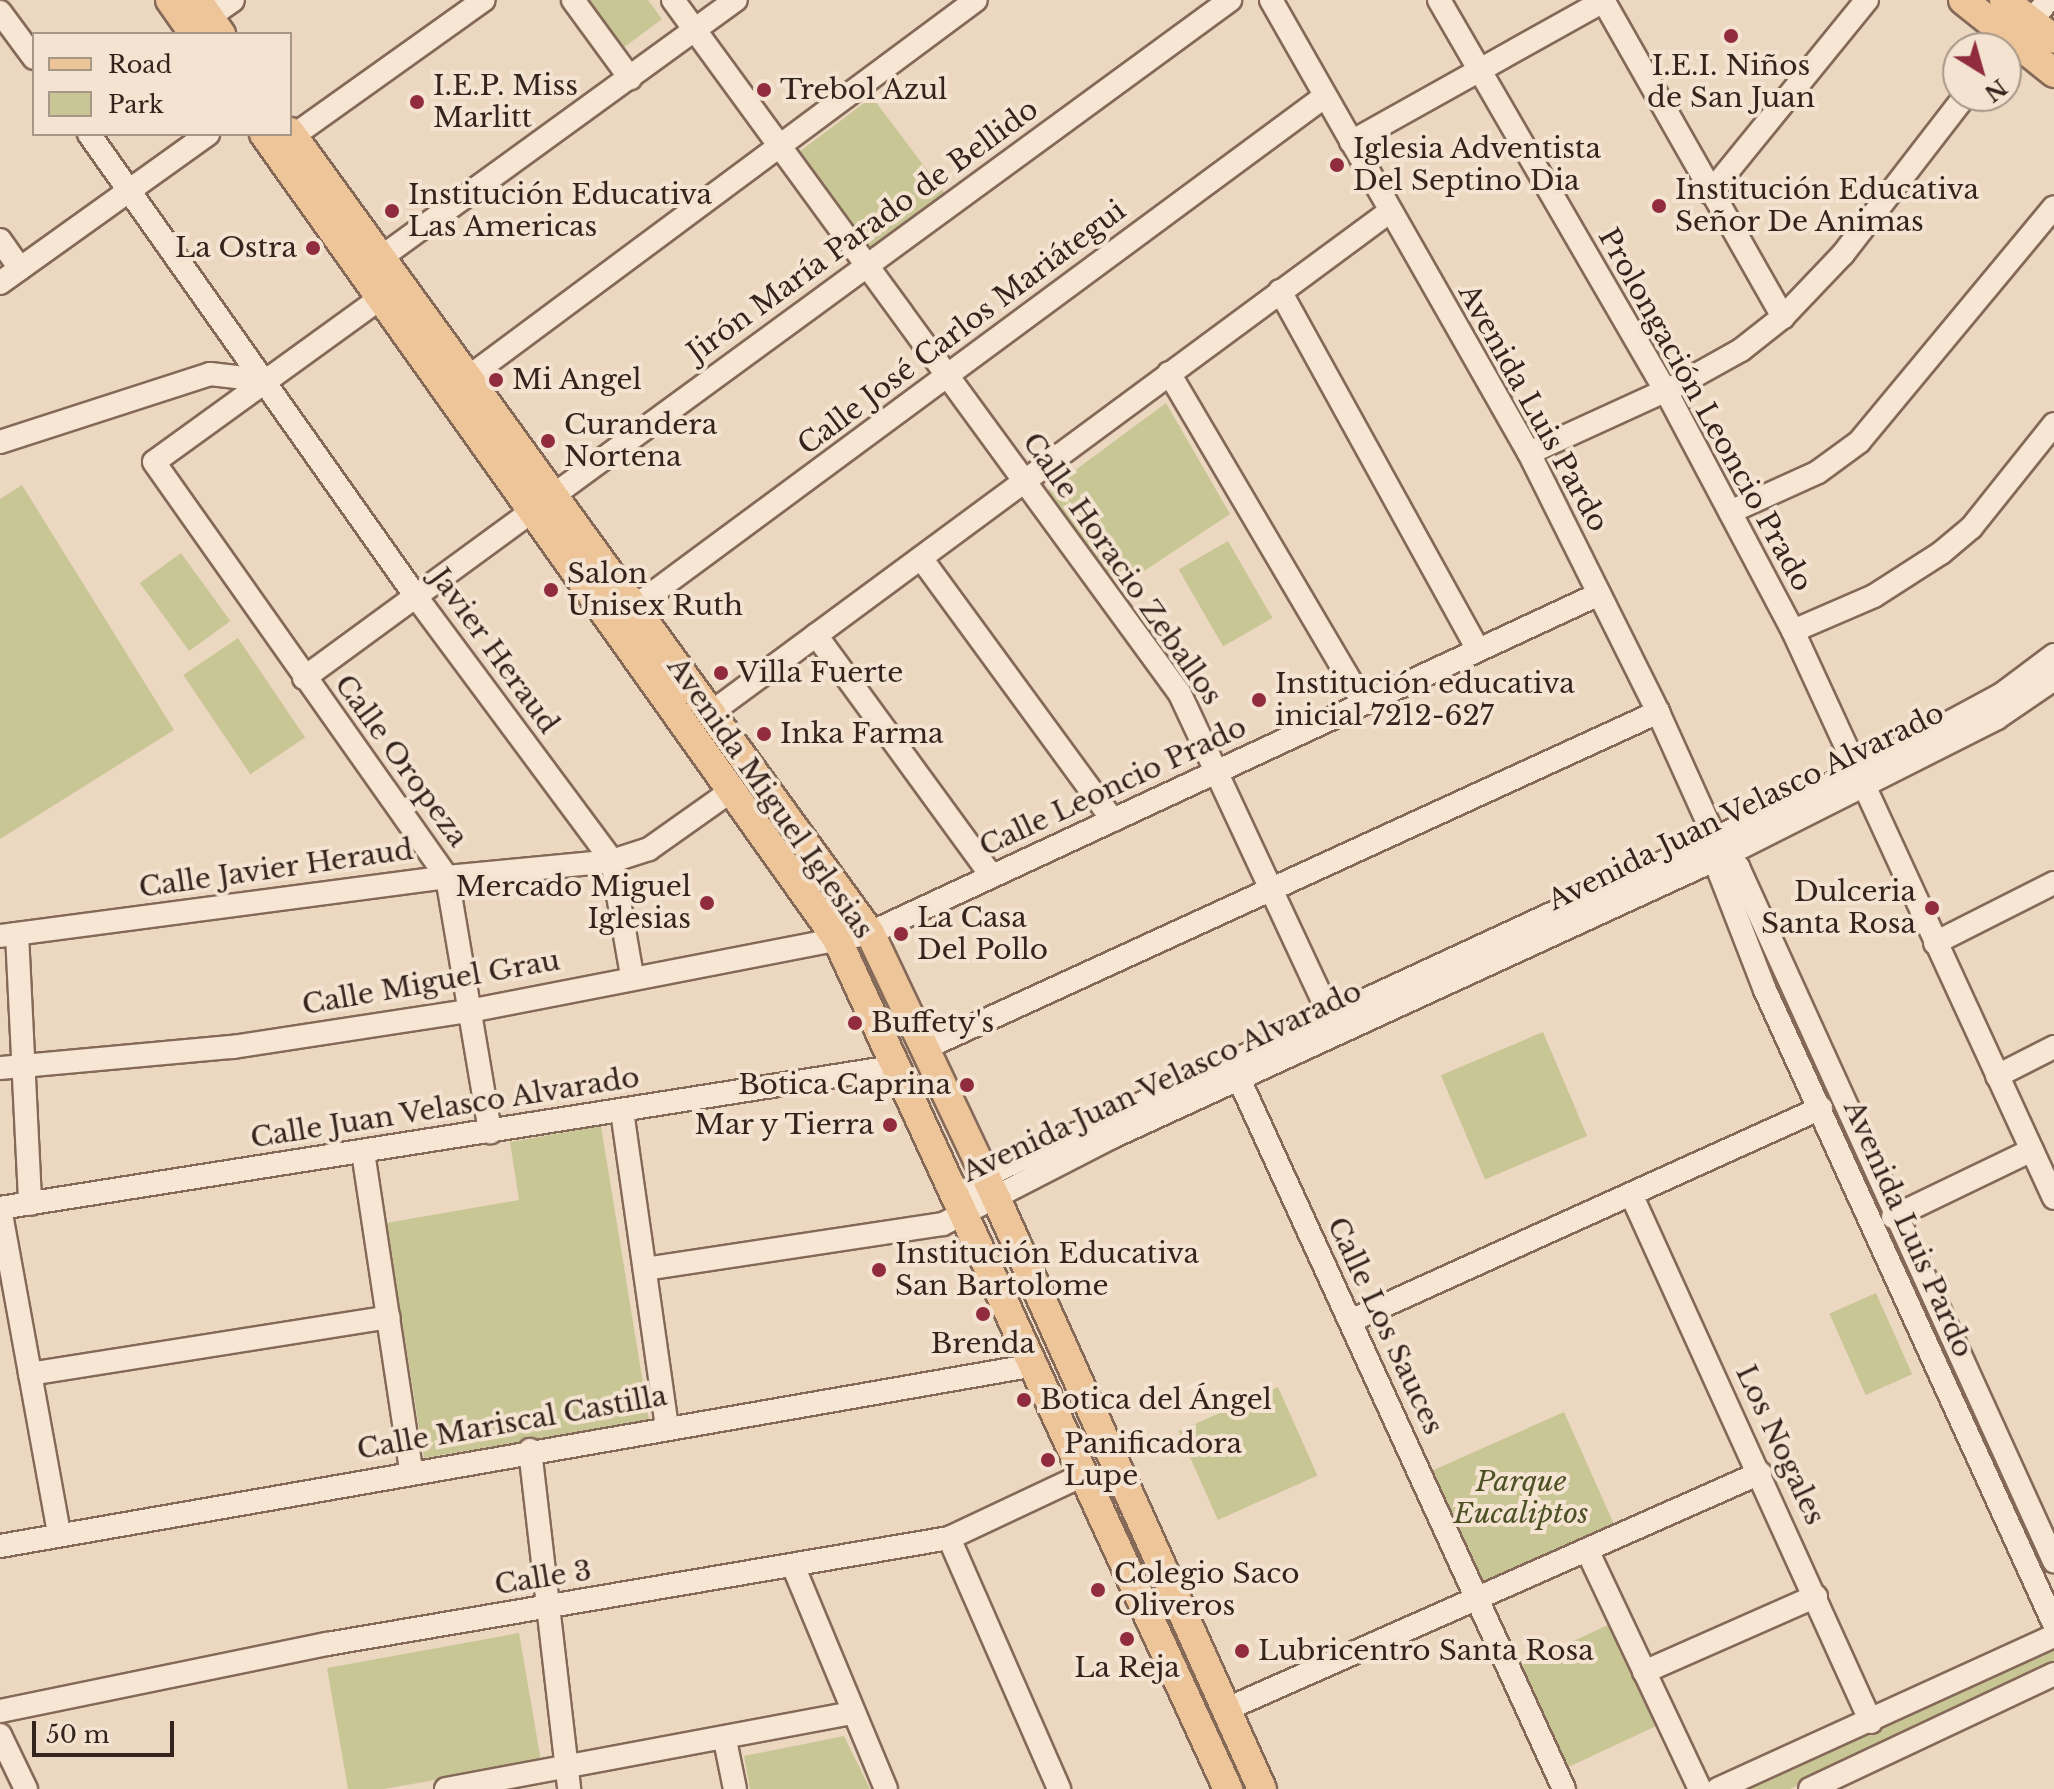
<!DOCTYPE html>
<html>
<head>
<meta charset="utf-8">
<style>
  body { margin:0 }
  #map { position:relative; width:2054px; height:1789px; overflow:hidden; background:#ecd7c0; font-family:"Libre Baskerville",serif }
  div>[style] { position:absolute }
  .green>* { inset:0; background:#c9c695; transform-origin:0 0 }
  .roads { filter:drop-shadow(2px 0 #846959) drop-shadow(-2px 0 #846959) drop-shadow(0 2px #846959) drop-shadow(0 -2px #846959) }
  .minor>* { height:22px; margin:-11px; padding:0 11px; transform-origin:11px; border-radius:11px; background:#f7e6d3 }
  .major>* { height:28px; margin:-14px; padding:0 14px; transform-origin:14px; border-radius:14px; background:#eec599 }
  .dots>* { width:22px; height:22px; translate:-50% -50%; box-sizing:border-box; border:4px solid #f3e3d0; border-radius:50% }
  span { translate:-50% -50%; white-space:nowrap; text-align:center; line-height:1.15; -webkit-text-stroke:8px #f3e3d0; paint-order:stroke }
  .poi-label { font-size:28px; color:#34241d }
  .left { translate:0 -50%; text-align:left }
  .right { translate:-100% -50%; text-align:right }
  .street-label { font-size:28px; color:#34241d }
  .park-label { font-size:28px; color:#4c5024; font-style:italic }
  .legend { position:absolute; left:32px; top:32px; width:260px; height:104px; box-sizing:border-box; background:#f3e3d0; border:2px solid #a79788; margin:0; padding:10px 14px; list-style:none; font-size:24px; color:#34241d }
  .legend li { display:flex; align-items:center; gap:16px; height:40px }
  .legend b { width:40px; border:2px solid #a79788 }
  .north { position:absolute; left:1942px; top:32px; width:80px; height:80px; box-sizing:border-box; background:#f3e3d0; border:2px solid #a79788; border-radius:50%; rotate:143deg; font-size:22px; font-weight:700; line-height:32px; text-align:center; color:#34241d }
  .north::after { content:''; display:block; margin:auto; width:28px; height:36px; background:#902c3e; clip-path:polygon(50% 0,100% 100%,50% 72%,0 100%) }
  .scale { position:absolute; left:32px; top:1721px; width:142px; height:36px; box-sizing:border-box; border:4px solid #34241d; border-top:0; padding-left:10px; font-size:24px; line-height:28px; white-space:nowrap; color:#34241d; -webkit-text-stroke:6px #f3e3d0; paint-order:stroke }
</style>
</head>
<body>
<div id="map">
  <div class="green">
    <div style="clip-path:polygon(580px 0,648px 0,662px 19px,619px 51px)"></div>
    <div style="left:872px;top:97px;width:124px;height:94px;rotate:53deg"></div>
    <div style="clip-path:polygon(1166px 403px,1230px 514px,1114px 591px,1043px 494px)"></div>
    <div style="clip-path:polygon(22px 485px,174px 730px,0 839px,0 499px)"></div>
    <div style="left:1228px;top:541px;width:89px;height:57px;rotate:60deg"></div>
    <div style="left:181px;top:553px;width:84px;height:51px;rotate:54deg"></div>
    <div style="left:238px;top:638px;width:120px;height:66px;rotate:56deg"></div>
    <div style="left:1543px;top:1032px;width:113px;height:111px;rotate:67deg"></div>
    <div style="clip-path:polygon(601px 1126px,649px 1420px,424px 1458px,386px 1223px,519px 1200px,510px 1142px)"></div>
    <div style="left:1876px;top:1293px;width:89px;height:51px;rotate:66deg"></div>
    <div style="left:1278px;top:1387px;width:97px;height:109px;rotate:66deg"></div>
    <div style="left:1564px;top:1412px;width:123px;height:149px;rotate:66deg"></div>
    <div style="left:1610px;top:1624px;width:112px;height:101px;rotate:65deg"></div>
    <div style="clip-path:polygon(519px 1633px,541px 1761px,384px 1789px,348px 1789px,327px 1668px)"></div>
    <div style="clip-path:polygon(2054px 1649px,2054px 1666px,1999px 1694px,1790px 1789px,1751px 1789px)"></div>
    <div style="clip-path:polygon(844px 1736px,870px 1789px,750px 1789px,744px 1756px)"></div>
  </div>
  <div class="roads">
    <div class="minor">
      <div style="left:573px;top:0;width:97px;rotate:53.8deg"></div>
      <div style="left:673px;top:0;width:859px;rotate:53.85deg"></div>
      <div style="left:1180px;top:694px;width:357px;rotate:65deg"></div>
      <div style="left:1271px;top:0;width:521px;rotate:60.34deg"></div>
      <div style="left:1529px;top:453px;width:289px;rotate:63.5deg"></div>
      <div style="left:1658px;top:712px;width:158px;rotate:65.7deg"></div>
      <div style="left:1723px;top:856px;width:18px;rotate:99deg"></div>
      <div style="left:1720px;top:874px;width:124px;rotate:68.8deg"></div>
      <div style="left:1765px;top:990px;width:697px;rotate:65.49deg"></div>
      <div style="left:1439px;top:0;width:452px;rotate:59.9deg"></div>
      <div style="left:1666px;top:391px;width:272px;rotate:62.1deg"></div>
      <div style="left:1793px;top:631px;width:624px;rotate:65.28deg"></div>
      <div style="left:1603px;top:0;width:365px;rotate:60.4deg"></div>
      <div style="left:0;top:12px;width:57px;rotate:53.5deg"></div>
      <div style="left:209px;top:17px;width:29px;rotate:-35deg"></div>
      <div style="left:2031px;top:22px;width:28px;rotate:-52deg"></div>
      <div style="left:89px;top:134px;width:568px;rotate:54.74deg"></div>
      <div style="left:417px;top:598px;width:327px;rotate:53.4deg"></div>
      <div style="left:612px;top:861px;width:117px;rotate:80.1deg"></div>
      <div style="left:293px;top:136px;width:234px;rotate:-35.5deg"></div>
      <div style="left:1351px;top:142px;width:291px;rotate:-29.2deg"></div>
      <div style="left:1710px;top:193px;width:249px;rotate:-50.9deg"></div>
      <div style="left:0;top:240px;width:35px;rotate:55deg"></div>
      <div style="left:379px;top:259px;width:441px;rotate:-36deg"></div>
      <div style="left:0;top:283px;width:256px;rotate:-35.6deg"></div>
      <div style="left:1280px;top:291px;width:410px;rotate:61.1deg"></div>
      <div style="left:382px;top:297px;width:281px;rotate:144.1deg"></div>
      <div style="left:154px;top:462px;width:508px;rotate:54.78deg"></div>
      <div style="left:447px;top:877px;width:259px;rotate:80.4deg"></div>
      <div style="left:1169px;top:373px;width:383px;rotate:59.5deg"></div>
      <div style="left:466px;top:379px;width:635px;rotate:-36.62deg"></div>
      <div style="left:0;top:442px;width:221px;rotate:-17.9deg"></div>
      <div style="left:210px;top:374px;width:53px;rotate:6.5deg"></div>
      <div style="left:1529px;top:453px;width:166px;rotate:-24.6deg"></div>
      <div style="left:1680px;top:384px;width:70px;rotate:-29.1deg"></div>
      <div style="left:1741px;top:350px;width:53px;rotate:-38.2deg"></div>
      <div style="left:1783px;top:317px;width:87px;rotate:-46.4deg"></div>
      <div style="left:1843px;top:254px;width:200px;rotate:-52.3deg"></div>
      <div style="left:1730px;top:512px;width:97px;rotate:-24.4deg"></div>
      <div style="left:1818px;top:472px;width:51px;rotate:-36.2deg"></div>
      <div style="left:1859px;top:442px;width:305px;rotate:-50.3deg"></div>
      <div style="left:921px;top:558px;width:325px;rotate:53.8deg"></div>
      <div style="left:634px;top:607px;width:859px;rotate:-36.48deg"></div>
      <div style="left:1793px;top:631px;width:88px;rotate:-23.4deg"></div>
      <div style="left:1874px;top:596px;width:80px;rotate:-32.7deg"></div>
      <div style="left:1941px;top:553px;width:39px;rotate:-40deg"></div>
      <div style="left:1971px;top:528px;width:133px;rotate:-51.4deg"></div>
      <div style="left:816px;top:635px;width:298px;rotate:53.9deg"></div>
      <div style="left:304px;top:678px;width:1148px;rotate:-36.21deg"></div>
      <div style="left:712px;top:712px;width:842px;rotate:-36.45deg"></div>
      <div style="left:1723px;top:856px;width:19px;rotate:36deg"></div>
      <div style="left:1738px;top:867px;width:763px;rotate:65.52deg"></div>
      <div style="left:17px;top:934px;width:270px;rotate:87.2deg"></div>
      <div style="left:0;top:936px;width:451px;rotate:-7.5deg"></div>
      <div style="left:447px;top:877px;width:166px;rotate:-5.5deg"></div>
      <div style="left:612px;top:861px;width:39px;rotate:-18deg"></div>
      <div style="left:649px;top:849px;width:100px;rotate:-35.3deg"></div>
      <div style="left:1935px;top:943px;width:133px;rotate:-26.8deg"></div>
      <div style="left:923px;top:1049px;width:809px;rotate:-24.63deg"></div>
      <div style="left:1233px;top:1066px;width:795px;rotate:65.4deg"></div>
      <div style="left:0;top:1068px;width:234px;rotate:-5.2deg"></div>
      <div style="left:233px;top:1047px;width:239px;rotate:-8.7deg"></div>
      <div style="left:469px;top:1011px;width:409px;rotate:-11deg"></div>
      <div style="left:870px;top:933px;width:804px;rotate:-24.94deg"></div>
      <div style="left:1997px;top:1076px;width:64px;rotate:-27deg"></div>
      <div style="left:622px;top:1111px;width:318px;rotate:81.9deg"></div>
      <div style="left:363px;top:1152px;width:323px;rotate:81.4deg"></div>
      <div style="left:977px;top:1188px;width:13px;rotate:-61deg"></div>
      <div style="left:983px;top:1177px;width:964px;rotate:-24.84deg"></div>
      <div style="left:1858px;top:772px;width:164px;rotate:-28.4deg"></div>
      <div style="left:2002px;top:694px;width:65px;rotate:-36.9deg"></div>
      <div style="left:1631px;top:1194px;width:580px;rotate:65.56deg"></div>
      <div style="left:1893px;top:1217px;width:154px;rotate:-25.7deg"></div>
      <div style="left:645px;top:1269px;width:301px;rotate:-8.6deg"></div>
      <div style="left:943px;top:1224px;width:188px;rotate:-27.2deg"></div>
      <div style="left:1110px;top:1138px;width:689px;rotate:-24.71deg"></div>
      <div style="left:1736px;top:850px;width:292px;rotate:-26.8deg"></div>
      <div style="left:1997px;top:718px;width:69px;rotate:-34.4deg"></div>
      <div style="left:1350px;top:1321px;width:517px;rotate:-24.33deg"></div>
      <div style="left:30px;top:1374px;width:363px;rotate:-9deg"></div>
      <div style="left:530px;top:1450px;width:341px;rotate:83.4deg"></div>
      <div style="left:59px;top:1533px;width:330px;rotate:-100.3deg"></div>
      <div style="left:0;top:1208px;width:910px;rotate:-8.98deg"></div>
      <div style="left:949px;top:1538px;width:274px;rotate:66.3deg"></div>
      <div style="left:0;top:1546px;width:1051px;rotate:-9.92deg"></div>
      <div style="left:1587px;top:1550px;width:264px;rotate:64.7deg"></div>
      <div style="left:794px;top:1568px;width:239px;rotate:67.4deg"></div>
      <div style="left:1644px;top:1672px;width:188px;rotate:-23.8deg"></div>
      <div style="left:1227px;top:1709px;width:583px;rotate:-23.88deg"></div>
      <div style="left:0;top:1711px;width:334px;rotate:-11.6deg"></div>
      <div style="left:327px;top:1644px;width:631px;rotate:-9.67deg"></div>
      <div style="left:949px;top:1538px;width:150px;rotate:-25.2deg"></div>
      <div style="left:0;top:1735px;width:60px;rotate:64.3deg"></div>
      <div style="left:725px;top:1740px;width:50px;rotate:78.5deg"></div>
      <div style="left:446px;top:1789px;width:413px;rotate:-10.6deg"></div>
      <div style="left:1718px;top:1789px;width:369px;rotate:-24.5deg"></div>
      <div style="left:1810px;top:1789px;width:270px;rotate:-25.2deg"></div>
    </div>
    <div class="major">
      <div style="left:170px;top:0;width:42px;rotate:54.8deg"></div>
      <div style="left:197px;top:0;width:42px;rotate:54.8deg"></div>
      <div style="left:1963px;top:0;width:117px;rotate:38.7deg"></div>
      <div style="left:2004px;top:0;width:63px;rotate:38deg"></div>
      <div style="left:290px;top:132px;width:989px;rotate:54.09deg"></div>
      <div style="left:870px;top:933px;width:291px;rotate:64.6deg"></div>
      <div style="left:995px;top:1196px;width:650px;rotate:65.76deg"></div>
      <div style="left:264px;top:134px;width:988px;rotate:54.56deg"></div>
      <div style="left:837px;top:939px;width:936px;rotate:65.3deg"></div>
    </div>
  </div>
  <div class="dots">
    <div style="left:1731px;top:36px;background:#902c3e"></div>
    <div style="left:764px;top:90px;background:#902c3e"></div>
    <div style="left:417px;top:102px;background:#902c3e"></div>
    <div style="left:1337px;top:165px;background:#902c3e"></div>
    <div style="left:1659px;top:206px;background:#902c3e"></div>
    <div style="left:392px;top:211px;background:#902c3e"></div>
    <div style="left:313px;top:248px;background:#902c3e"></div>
    <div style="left:496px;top:380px;background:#902c3e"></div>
    <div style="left:548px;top:441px;background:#902c3e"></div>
    <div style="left:551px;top:590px;background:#902c3e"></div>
    <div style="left:721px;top:673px;background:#902c3e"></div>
    <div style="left:1259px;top:700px;background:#902c3e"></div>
    <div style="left:764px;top:734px;background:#902c3e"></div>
    <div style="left:707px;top:903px;background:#902c3e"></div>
    <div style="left:1932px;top:908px;background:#902c3e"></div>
    <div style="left:901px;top:934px;background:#902c3e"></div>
    <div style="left:855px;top:1023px;background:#902c3e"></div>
    <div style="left:967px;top:1085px;background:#902c3e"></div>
    <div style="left:890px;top:1125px;background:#902c3e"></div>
    <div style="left:879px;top:1270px;background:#902c3e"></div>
    <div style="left:983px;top:1314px;background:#902c3e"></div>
    <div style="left:1024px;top:1400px;background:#902c3e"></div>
    <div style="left:1048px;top:1460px;background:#902c3e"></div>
    <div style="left:1098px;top:1590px;background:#902c3e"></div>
    <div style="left:1127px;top:1639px;background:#902c3e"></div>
    <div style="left:1242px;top:1651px;background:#902c3e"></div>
  </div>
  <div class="poi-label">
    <span style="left:1731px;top:82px">I.E.I. Niños<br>de San Juan</span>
    <span class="left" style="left:433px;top:102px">I.E.P. Miss<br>Marlitt</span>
    <span class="left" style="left:780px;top:90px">Trebol Azul</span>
    <span class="left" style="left:1353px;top:165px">Iglesia Adventista<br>Del Septino Dia</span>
    <span class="left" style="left:1675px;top:206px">Institución Educativa<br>Señor De Animas</span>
    <span class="left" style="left:408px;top:211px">Institución Educativa<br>Las Americas</span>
    <span class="right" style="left:297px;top:248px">La Ostra</span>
    <span class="left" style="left:512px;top:380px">Mi Angel</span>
    <span class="left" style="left:564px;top:441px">Curandera<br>Nortena</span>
    <span class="left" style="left:567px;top:590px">Salon<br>Unisex Ruth</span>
    <span class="left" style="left:737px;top:673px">Villa Fuerte</span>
    <span class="left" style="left:1275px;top:700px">Institución educativa<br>inicial 7212-627</span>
    <span class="left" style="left:780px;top:734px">Inka Farma</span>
    <span class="right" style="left:691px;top:903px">Mercado Miguel<br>Iglesias</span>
    <span class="right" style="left:1916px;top:908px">Dulceria<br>Santa Rosa</span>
    <span class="left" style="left:917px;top:934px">La Casa<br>Del Pollo</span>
    <span class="left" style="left:871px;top:1023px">Buffety's</span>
    <span class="right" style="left:951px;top:1085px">Botica Caprina</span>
    <span class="right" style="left:874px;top:1125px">Mar y Tierra</span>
    <span class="left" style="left:895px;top:1270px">Institución Educativa<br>San Bartolome</span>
    <span style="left:983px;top:1344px">Brenda</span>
    <span class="left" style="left:1040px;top:1400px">Botica del Ángel</span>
    <span class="left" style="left:1064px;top:1460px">Panificadora<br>Lupe</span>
    <span class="left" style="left:1114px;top:1590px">Colegio Saco<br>Oliveros</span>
    <span class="left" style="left:1258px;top:1651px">Lubricentro Santa Rosa</span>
    <span style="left:1127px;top:1668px">La Reja</span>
  </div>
  <div class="street-label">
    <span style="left:863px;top:231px;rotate:-36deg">Jirón María Parado de Bellido</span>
    <span style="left:962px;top:328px;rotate:-37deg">Calle José Carlos Mariátegui</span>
    <span style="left:1533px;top:408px;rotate:61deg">Avenida Luis Pardo</span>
    <span style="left:1705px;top:410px;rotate:61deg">Prolongación Leoncio Prado</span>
    <span style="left:1122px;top:569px;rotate:55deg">Calle Horacio Zeballos</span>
    <span style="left:494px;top:651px;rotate:54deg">Javier Heraud</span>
    <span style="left:401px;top:761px;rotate:54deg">Calle Oropeza</span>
    <span style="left:1113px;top:787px;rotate:-25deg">Calle Leoncio Prado</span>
    <span style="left:770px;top:798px;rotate:55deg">Avenida Miguel Iglesias</span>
    <span style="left:1746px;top:807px;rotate:-26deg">Avenida Juan Velasco Alvarado</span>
    <span style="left:276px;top:869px;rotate:-8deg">Calle Javier Heraud</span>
    <span style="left:431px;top:983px;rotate:-10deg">Calle Miguel Grau</span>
    <span style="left:1162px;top:1082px;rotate:-25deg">Avenida Juan Velasco Alvarado</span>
    <span style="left:445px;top:1108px;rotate:-9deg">Calle Juan Velasco Alvarado</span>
    <span style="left:1908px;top:1229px;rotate:66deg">Avenida Luis Pardo</span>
    <span style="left:1385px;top:1326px;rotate:65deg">Calle Los Sauces</span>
    <span style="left:512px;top:1423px;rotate:-10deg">Calle Mariscal Castilla</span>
    <span style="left:1780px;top:1445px;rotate:65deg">Los Nogales</span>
    <span style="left:543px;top:1578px;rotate:-9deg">Calle 3</span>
  </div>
  <div class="park-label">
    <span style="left:1521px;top:1498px">Parque<br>Eucaliptos</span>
  </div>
  <ul class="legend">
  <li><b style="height:10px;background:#eec599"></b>Road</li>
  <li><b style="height:22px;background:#c9c695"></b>Park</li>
  </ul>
  <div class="north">N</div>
  <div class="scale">50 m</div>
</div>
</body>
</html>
